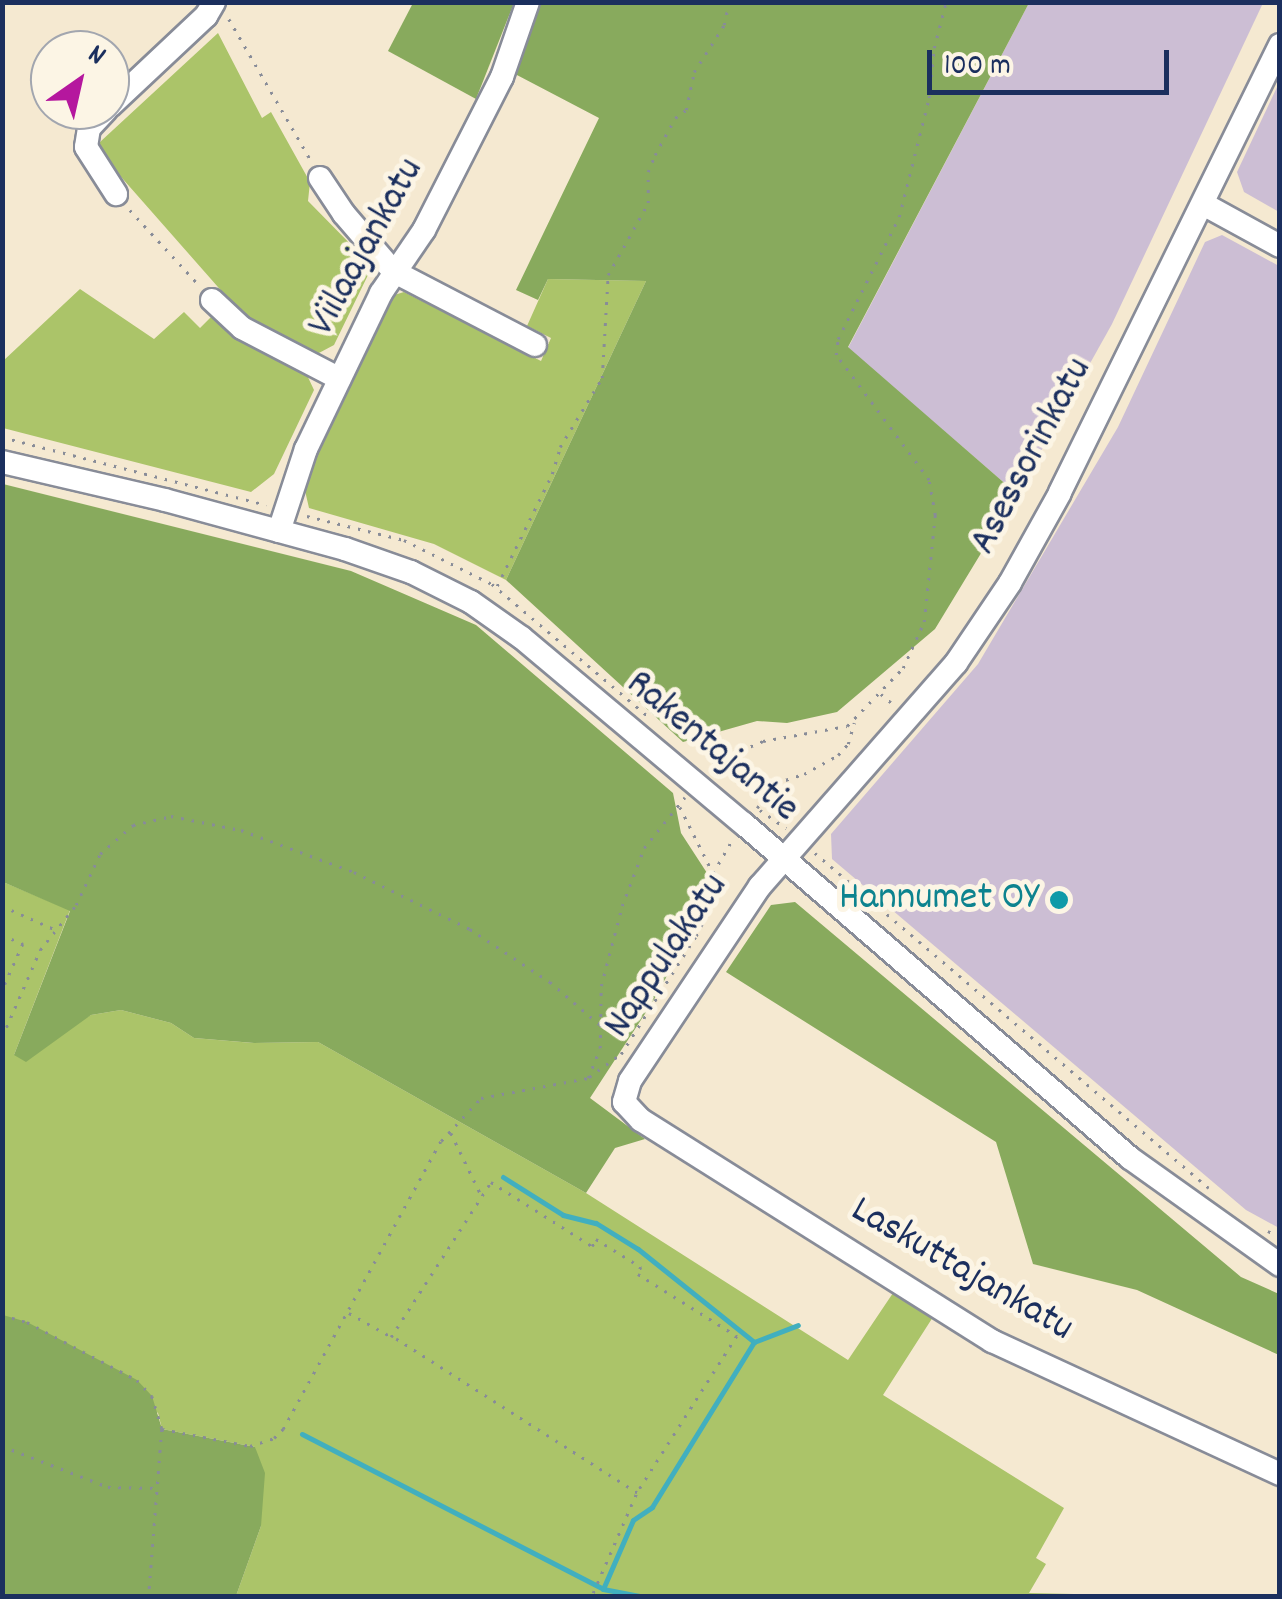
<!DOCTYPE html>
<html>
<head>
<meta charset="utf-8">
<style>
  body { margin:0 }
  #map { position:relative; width:1282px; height:1599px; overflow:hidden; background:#f5e9d1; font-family:Dekko,sans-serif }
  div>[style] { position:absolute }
  .industrial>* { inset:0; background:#ccbed4 }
  .green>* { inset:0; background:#abc469 }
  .forest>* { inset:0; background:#88aa5d }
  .stream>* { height:5px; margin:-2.5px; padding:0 2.5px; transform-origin:2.5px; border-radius:2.5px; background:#41afbf }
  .path>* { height:2.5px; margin-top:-1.25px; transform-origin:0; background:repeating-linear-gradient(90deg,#888c98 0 2.5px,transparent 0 10.5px) }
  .roads { filter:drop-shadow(2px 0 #888c98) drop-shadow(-2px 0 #888c98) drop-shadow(0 2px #888c98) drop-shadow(0 -2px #888c98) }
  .minor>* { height:22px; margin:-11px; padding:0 11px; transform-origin:11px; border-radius:11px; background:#fff }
  .dots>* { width:28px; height:28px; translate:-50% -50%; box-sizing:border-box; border:5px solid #fcf5e5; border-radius:50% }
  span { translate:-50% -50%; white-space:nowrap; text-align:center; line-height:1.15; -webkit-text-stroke:10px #fcf5e5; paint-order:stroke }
  .street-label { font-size:40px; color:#1b2f5e }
  .culture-label { font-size:40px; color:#0d838f }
  .right { translate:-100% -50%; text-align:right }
  .frame { position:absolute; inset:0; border:5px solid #1b2f5e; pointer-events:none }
  .north { position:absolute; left:30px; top:30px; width:100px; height:100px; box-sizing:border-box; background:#fcf5e5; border:2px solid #a2a6af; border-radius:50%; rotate:34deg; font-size:28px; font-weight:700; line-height:40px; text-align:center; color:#1b2f5e }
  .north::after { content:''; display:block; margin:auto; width:35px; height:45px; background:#b5179e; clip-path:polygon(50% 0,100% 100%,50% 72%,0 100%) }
  .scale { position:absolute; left:927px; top:50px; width:242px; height:45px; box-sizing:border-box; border:5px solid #1b2f5e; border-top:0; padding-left:12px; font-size:30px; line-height:35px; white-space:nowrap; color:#1b2f5e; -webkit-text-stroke:8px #fcf5e5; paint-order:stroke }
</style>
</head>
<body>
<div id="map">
  <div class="industrial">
    <div style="clip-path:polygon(1029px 3px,1263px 3px,1112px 324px,1017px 494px,848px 348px)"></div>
    <div style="clip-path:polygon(1279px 83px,1279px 212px,1244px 192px,1237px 172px)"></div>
    <div style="clip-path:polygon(1222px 235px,1279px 266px,1279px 1228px,1246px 1210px,832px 859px,831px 834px,978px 664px,1118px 427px,1205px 242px)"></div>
  </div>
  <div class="green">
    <div style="clip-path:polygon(218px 33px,262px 118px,271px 112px,310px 182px,308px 201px,366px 260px,368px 275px,334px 345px,317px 354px,247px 320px,100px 153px,100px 142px)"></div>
    <div style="clip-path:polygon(548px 279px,646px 281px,506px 580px,434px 544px,309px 508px,303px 482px,391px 296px,404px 292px,541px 361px,551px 338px,527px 326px)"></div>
    <div style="clip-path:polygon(80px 289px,154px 339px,184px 312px,200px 328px,213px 315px,233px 338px,306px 373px,314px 390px,274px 474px,251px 492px,3px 428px,3px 361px)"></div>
    <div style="clip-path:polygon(3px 882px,70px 910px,14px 1055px,91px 1015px,121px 1010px,171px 1023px,194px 1038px,253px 1043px,318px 1042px,586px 1193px,848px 1360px,893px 1293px,933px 1317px,883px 1395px,1064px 1508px,1036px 1558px,1046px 1564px,1029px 1593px,1164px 1596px,236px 1596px,261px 1526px,255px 1447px,162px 1429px,158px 1413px,3px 1315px)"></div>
  </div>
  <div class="forest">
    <div style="clip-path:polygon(413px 3px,514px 3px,476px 99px,388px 51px)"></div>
    <div style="clip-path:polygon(541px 3px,1029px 3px,848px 347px,1017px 494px,935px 629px,837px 712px,787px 723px,757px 721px,683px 742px,506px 580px,646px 281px,548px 279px,538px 300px,516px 290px,599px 118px,515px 74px)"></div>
    <div style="clip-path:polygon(3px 484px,351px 571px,476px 625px,673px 793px,681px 833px,707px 873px,706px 905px,652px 1003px,590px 1098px,645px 1139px,615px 1148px,586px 1193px,318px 1042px,254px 1043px,194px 1038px,171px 1023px,121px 1010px,91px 1015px,26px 1062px,14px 1055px,70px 911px,3px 882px)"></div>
    <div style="clip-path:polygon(795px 902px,1241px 1277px,1279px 1294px,1279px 1355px,1137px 1290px,1033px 1264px,996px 1142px,726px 972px,771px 905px)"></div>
    <div style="clip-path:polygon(3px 1315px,27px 1322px,137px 1380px,152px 1396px,162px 1429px,255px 1447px,265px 1473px,261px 1526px,236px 1596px,3px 1596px)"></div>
  </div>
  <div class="stream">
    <div style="left:503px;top:1177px;width:71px;rotate:32.3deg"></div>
    <div style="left:563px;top:1215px;width:34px;rotate:14deg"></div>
    <div style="left:596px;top:1223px;width:49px;rotate:31.8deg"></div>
    <div style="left:638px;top:1249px;width:149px;rotate:38.7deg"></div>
    <div style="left:302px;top:1434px;width:339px;rotate:27.2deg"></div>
    <div style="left:603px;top:1589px;width:37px;rotate:11deg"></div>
    <div style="left:603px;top:1589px;width:75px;rotate:-66.5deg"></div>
    <div style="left:633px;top:1520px;width:23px;rotate:-34deg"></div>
    <div style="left:652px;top:1507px;width:194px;rotate:-58.3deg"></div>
    <div style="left:754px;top:1342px;width:47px;rotate:-21.1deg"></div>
  </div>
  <div class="path">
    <div style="left:229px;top:19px;width:162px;rotate:59.9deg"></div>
    <div style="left:130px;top:210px;width:102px;rotate:47.4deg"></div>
    <div style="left:2px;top:437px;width:273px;rotate:14.4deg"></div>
    <div style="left:307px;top:516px;width:100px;rotate:13.9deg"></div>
    <div style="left:404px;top:540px;width:98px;rotate:26.6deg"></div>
    <div style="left:492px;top:584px;width:209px;rotate:40.3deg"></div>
    <div style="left:497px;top:586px;width:125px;rotate:-63.8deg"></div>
    <div style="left:552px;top:474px;width:28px;rotate:-73deg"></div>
    <div style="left:560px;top:447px;width:81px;rotate:-58.7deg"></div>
    <div style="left:602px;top:378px;width:103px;rotate:-86.7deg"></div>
    <div style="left:608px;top:275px;width:82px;rotate:-60.9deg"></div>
    <div style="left:648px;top:203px;width:31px;rotate:-90deg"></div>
    <div style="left:648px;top:172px;width:18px;rotate:-68deg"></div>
    <div style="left:655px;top:155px;width:42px;rotate:-61.6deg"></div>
    <div style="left:675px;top:118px;width:14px;rotate:-36deg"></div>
    <div style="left:686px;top:110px;width:39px;rotate:-78deg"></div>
    <div style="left:694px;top:72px;width:56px;rotate:-57.4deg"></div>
    <div style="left:724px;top:25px;width:24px;rotate:-78deg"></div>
    <div style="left:881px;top:694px;width:17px;rotate:40deg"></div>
    <div style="left:712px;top:763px;width:56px;rotate:-23.3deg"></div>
    <div style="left:763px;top:741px;width:85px;rotate:-10.1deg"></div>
    <div style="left:847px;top:726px;width:81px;rotate:-46deg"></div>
    <div style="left:903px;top:668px;width:51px;rotate:-65.5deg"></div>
    <div style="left:924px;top:622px;width:108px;rotate:-84.1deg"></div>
    <div style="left:935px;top:515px;width:36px;rotate:-100deg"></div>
    <div style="left:929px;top:480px;width:156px;rotate:-126.6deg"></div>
    <div style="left:836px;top:355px;width:16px;rotate:-83deg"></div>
    <div style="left:838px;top:339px;width:136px;rotate:-63.4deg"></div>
    <div style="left:899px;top:217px;width:123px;rotate:-75.9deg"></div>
    <div style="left:929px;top:98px;width:50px;rotate:-84.3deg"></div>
    <div style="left:934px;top:48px;width:48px;rotate:-75.4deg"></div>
    <div style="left:680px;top:807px;width:72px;rotate:63.4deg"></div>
    <div style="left:757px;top:808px;width:31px;rotate:-53deg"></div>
    <div style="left:776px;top:783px;width:29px;rotate:-18deg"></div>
    <div style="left:804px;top:774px;width:39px;rotate:-29deg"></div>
    <div style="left:838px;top:755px;width:15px;rotate:-48deg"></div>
    <div style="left:848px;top:744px;width:22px;rotate:-74deg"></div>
    <div style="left:760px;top:810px;width:32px;rotate:35deg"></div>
    <div style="left:815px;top:853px;width:517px;rotate:40.37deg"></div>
    <div style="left:2px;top:906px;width:59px;rotate:24deg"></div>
    <div style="left:2px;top:935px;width:23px;rotate:23deg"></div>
    <div style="left:23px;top:944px;width:51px;rotate:114.1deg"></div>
    <div style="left:2px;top:1037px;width:95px;rotate:-66.4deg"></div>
    <div style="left:40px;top:950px;width:58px;rotate:-51.3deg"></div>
    <div style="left:76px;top:905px;width:56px;rotate:-64.8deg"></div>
    <div style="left:100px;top:854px;width:44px;rotate:-41.3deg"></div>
    <div style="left:133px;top:825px;width:39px;rotate:-13deg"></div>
    <div style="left:171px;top:816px;width:71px;rotate:11.3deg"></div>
    <div style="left:241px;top:830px;width:121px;rotate:20.4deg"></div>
    <div style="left:354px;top:872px;width:129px;rotate:26.2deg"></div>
    <div style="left:470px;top:929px;width:96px;rotate:33.5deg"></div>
    <div style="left:550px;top:982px;width:65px;rotate:40.6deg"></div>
    <div style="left:589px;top:1077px;width:39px;rotate:-36deg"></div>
    <div style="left:621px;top:1054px;width:140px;rotate:-57.6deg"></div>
    <div style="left:696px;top:936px;width:32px;rotate:-64deg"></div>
    <div style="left:710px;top:907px;width:34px;rotate:-85deg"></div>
    <div style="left:713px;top:873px;width:36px;rotate:-60deg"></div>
    <div style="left:451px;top:1133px;width:73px;rotate:64.1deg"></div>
    <div style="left:1268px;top:1231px;width:13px;rotate:27deg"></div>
    <div style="left:349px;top:1313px;width:47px;rotate:29.3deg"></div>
    <div style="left:2px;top:1315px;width:26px;rotate:16deg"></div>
    <div style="left:27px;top:1322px;width:124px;rotate:27.8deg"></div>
    <div style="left:137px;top:1380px;width:22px;rotate:47deg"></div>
    <div style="left:152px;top:1396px;width:34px;rotate:73deg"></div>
    <div style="left:162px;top:1429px;width:168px;rotate:94.5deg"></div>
    <div style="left:391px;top:1337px;width:184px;rotate:-57.2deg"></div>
    <div style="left:491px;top:1182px;width:120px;rotate:32.4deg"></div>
    <div style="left:592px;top:1246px;width:8px;rotate:-60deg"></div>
    <div style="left:596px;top:1239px;width:53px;rotate:31.9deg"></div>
    <div style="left:641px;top:1267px;width:8px;rotate:113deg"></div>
    <div style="left:638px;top:1274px;width:117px;rotate:32.1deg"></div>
    <div style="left:737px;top:1336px;width:186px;rotate:122.5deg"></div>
    <div style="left:637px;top:1493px;width:286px;rotate:-147.4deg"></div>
    <div style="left:162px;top:1429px;width:90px;rotate:10.9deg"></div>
    <div style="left:250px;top:1446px;width:25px;rotate:-18deg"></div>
    <div style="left:274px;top:1438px;width:13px;rotate:-45deg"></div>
    <div style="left:283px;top:1429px;width:328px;rotate:-61.3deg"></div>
    <div style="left:441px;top:1141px;width:59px;rotate:-47.1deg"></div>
    <div style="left:481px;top:1098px;width:109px;rotate:-10.6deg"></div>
    <div style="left:588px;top:1078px;width:32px;rotate:-68deg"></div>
    <div style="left:600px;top:1048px;width:62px;rotate:-89.1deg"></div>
    <div style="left:601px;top:986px;width:83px;rotate:-75.3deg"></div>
    <div style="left:622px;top:906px;width:62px;rotate:-69.2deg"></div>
    <div style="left:644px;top:848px;width:65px;rotate:-51.2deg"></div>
    <div style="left:2px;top:1446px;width:114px;rotate:21.1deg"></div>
    <div style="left:108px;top:1487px;width:50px;rotate:1.1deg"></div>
    <div style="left:593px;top:1593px;width:108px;rotate:-66.5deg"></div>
  </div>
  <div class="roads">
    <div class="minor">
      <div style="left:1280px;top:45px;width:499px;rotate:116.2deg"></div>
      <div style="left:1060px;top:493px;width:103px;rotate:119.1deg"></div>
      <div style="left:1010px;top:583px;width:97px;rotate:124deg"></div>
      <div style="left:956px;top:663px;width:297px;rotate:131.3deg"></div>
      <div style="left:760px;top:886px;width:234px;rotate:123.7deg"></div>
      <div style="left:630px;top:1081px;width:22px;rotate:106deg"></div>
      <div style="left:624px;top:1102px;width:25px;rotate:47deg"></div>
      <div style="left:641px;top:1120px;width:415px;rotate:32.2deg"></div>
      <div style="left:992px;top:1341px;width:317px;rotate:24.8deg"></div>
      <div style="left:110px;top:106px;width:132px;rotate:-43.2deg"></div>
      <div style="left:206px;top:16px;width:16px;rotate:-60deg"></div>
      <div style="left:106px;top:110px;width:25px;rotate:133deg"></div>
      <div style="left:89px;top:128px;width:19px;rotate:99deg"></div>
      <div style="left:86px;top:147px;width:56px;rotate:57.4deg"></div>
      <div style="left:320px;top:178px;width:43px;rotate:56.3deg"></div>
      <div style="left:344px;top:214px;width:75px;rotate:49.3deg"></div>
      <div style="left:393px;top:271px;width:160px;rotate:27.5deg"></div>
      <div style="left:1205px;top:205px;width:85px;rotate:28.7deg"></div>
      <div style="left:212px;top:300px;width:41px;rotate:43deg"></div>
      <div style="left:242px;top:328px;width:110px;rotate:27.5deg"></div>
      <div style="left:2px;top:462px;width:167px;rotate:13.1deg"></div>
      <div style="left:165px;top:500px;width:187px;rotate:15.2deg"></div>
      <div style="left:345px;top:549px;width:70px;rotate:19.2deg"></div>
      <div style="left:411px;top:572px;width:67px;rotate:26.6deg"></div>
      <div style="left:471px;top:602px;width:62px;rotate:35.2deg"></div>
      <div style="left:522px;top:638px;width:290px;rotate:40deg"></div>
      <div style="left:744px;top:824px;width:510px;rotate:40.87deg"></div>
      <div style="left:1130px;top:1158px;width:184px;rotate:35.5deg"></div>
      <div style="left:279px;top:531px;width:86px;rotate:-71.8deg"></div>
      <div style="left:306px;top:449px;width:173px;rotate:-64.3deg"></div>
      <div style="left:381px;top:293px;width:76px;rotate:-55.7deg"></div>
      <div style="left:424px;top:230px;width:172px;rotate:-63deg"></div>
      <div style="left:502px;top:77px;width:79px;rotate:-70.9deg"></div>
    </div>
  </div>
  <div class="dots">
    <div style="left:1059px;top:900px;background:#0f9aa8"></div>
  </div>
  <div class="street-label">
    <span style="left:368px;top:248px;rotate:-61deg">Viilaajankatu</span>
    <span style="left:1033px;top:457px;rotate:-62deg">Asessorinkatu</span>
    <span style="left:711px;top:748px;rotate:40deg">Rakentajantie</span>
    <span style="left:668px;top:957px;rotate:-56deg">Nappulakatu</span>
    <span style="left:961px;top:1271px;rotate:30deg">Laskuttajankatu</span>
  </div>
  <div class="culture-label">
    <span class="right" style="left:1039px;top:900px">Hannumet OY</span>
  </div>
  <div class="frame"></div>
  <div class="north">N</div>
  <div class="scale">100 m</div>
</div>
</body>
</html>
